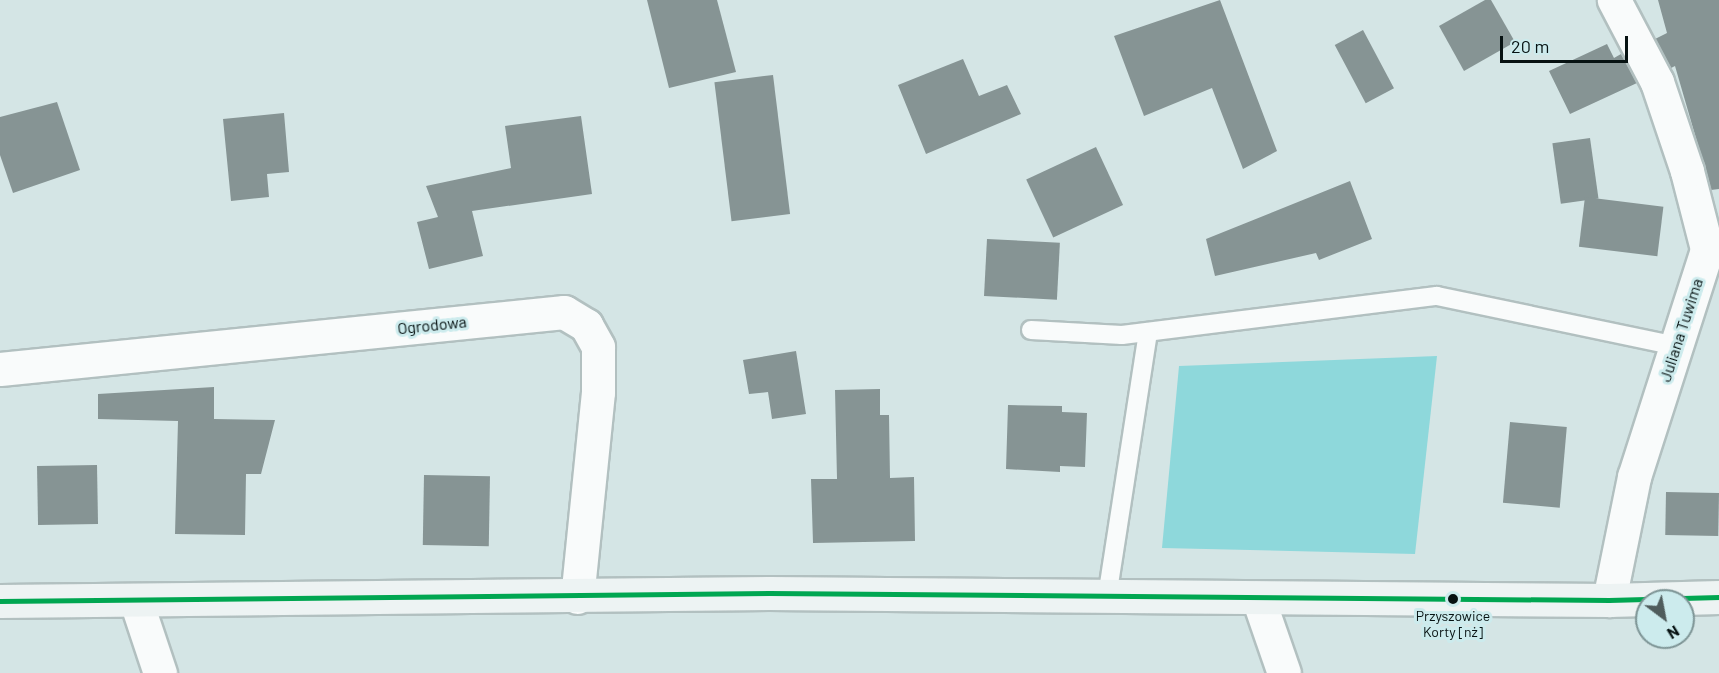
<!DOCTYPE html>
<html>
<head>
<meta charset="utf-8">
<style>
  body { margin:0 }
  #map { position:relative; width:1719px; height:673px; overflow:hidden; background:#d4e5e5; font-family:Barlow,sans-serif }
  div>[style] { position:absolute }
  .green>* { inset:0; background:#8ed8db }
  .building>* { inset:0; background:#869494; transform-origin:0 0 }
  .roads { filter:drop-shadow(2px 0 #b2c0c0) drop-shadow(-2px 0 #b2c0c0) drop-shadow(0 2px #b2c0c0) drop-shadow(0 -2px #b2c0c0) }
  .lane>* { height:18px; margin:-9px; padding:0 9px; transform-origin:9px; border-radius:9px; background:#f9fbfb }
  .street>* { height:33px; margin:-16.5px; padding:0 16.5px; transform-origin:16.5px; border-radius:16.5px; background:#f9fbfb }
  .secondary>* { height:33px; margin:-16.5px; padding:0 16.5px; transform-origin:16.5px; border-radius:16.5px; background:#edf3f3 }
  .bus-1>* { height:4.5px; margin:-2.25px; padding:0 2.25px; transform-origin:2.25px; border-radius:2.25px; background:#00a651 }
  .dots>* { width:16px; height:16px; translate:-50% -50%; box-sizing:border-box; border:3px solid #ccebed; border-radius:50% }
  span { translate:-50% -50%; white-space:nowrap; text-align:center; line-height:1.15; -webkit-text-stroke:6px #ccebed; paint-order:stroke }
  .bus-label { font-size:14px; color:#071212 }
  .street-label { font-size:16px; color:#071212 }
  .north { position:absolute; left:1635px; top:589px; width:60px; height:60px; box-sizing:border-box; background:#ccebed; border:2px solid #7d9495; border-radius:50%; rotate:148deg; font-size:16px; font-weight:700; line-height:24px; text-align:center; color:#071212 }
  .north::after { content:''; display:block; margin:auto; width:21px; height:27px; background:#4f5c5c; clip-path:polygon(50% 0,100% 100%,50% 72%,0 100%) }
  .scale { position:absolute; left:1500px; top:36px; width:128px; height:27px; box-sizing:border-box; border:3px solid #071212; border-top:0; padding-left:8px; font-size:18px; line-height:21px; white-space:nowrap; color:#071212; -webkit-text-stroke:4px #ccebed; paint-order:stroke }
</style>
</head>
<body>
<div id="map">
  <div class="green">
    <div style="clip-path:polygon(1437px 356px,1415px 554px,1162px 548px,1179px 366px)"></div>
  </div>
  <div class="building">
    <div style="clip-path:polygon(647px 0,717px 0,736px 72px,669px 88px)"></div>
    <div style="clip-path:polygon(1220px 0,1277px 151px,1243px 169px,1212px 88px,1144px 116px,1114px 36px)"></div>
    <div style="clip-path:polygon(1485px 0,1491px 0,1515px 42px,1464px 71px,1439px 26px)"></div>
    <div style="clip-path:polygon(1658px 0,1719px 0,1719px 189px,1711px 190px,1675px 66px,1671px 68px,1655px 39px,1667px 33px)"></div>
    <div style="left:1363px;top:30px;width:66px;height:32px;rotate:62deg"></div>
    <div style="clip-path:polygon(1607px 44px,1614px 58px,1621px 54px,1637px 83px,1570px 114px,1549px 71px)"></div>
    <div style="clip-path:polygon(963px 59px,979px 96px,1007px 85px,1021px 114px,926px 154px,898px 85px)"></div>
    <div style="left:773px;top:75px;width:140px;height:59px;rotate:83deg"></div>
    <div style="clip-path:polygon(57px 102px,80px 170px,13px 193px,0 155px,0 117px)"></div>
    <div style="clip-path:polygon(284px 113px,289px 172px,267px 174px,269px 197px,231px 201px,223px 119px)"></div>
    <div style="clip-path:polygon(581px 116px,592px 194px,472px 211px,483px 256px,429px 269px,417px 222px,438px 217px,426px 186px,511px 168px,505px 126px)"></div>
    <div style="left:1590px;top:138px;width:61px;height:38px;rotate:82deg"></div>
    <div style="left:1096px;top:147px;width:64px;height:77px;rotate:65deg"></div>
    <div style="clip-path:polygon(1350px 181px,1372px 239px,1319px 260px,1316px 253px,1215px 276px,1206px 239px)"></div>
    <div style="left:1585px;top:197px;width:79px;height:50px;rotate:7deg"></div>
    <div style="left:987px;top:239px;width:73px;height:57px;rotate:3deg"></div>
    <div style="clip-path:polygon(796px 351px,806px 414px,772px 419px,768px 392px,749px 394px,743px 360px)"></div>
    <div style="clip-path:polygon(214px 387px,214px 419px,275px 420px,261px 474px,246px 474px,245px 535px,175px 534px,178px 421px,98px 419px,98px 394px)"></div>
    <div style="clip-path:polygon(880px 389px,880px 415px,889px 415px,890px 478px,914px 477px,915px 541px,813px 543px,811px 479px,837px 479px,835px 390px)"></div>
    <div style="clip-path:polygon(1008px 405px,1062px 406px,1062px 412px,1087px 413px,1085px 467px,1060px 466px,1060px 472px,1006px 469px)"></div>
    <div style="left:1510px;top:422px;width:57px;height:81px;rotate:5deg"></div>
    <div style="left:97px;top:465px;width:59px;height:60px;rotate:89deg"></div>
    <div style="left:424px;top:475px;width:66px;height:70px;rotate:1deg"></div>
    <div style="left:1666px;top:492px;width:53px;height:43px;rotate:1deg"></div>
  </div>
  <div class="roads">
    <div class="lane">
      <div style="left:1031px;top:330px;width:91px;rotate:3.1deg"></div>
      <div style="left:1122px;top:335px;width:317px;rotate:-7.1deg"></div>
      <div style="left:1437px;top:296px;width:244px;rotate:11.8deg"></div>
      <div style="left:1107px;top:597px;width:268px;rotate:-81.2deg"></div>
    </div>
    <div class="street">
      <div style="left:0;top:369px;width:567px;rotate:-5.77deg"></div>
      <div style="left:564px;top:312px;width:26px;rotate:31deg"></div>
      <div style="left:586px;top:325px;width:25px;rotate:61deg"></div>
      <div style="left:598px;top:347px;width:45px;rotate:90deg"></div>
      <div style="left:598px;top:392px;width:206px;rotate:95.8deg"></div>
      <div style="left:1258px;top:598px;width:79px;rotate:70.9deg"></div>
      <div style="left:1609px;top:600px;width:126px;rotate:-78.5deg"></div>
      <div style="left:1634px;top:477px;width:239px;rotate:-72.2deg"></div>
      <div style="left:1707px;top:249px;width:81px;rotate:-104.4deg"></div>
      <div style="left:1687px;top:171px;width:94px;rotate:-108.6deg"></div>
      <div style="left:1657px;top:82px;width:93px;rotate:-117.7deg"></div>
      <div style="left:136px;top:601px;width:76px;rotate:71.6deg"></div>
    </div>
    <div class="secondary">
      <div style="left:0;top:601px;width:769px;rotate:-0.6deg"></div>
      <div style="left:769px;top:593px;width:840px;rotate:0.48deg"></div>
      <div style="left:1609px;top:600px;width:110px;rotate:-1.6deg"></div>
    </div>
  </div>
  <div class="bus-1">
    <div style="left:0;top:601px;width:769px;rotate:-0.6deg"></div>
    <div style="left:769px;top:593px;width:840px;rotate:0.48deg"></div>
    <div style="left:1609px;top:600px;width:110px;rotate:-1.6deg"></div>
  </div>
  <div class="dots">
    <div style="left:1453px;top:599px;background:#071212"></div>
  </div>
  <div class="bus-label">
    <span style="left:1453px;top:624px">Przyszowice<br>Korty [nż]</span>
  </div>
  <div class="street-label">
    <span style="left:432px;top:325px;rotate:-6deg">Ogrodowa</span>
    <span style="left:1681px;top:330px;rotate:-72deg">Juliana Tuwima</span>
  </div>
  <div class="north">N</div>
  <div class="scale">20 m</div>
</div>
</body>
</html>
